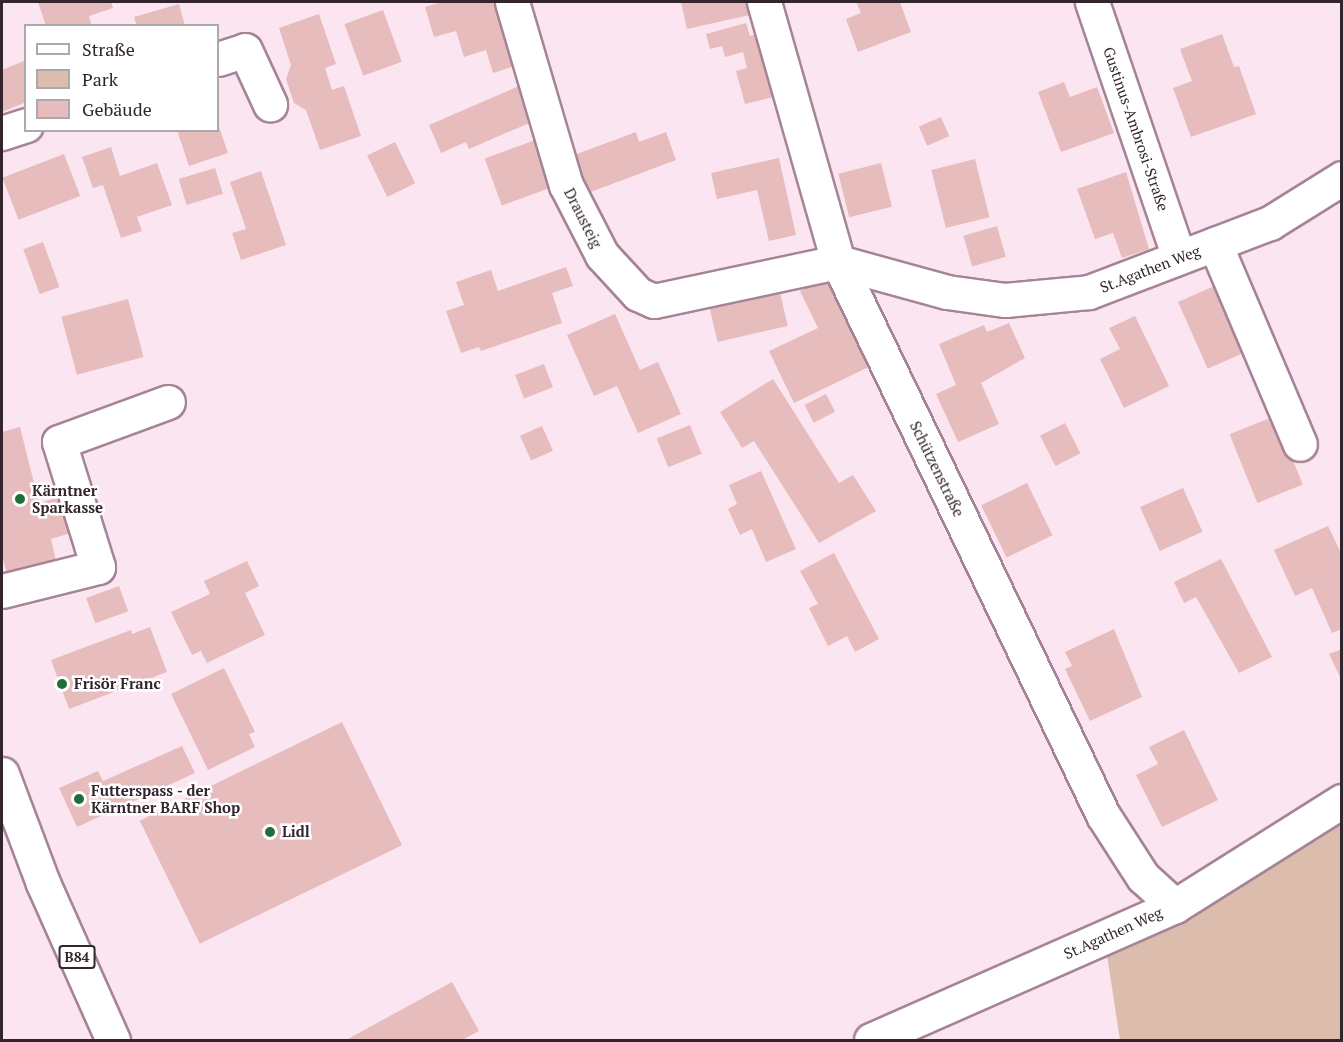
<!DOCTYPE html>
<html>
<head>
<meta charset="utf-8">
<style>
  body { margin:0 }
  #map { position:relative; width:1343px; height:1042px; overflow:hidden; background:#fbe5f1; font-family:"PT Serif",serif }
  div>[style] { position:absolute }
  .green>* { inset:0; background:#dcbdad }
  .building>* { inset:0; background:#e6bcbd; transform-origin:0 0 }
  .roads { filter:drop-shadow(2px 0 #a68497) drop-shadow(-2px 0 #a68497) drop-shadow(0 2px #a68497) drop-shadow(0 -2px #a68497) }
  .minor>* { height:33px; margin:-16.5px; padding:0 16.5px; transform-origin:16.5px; border-radius:16.5px; background:#fff }
  .major>* { height:33px; margin:-16.5px; padding:0 16.5px; transform-origin:16.5px; border-radius:16.5px; background:#fff }
  .dots>* { width:16px; height:16px; translate:-50% -50%; box-sizing:border-box; border:3px solid #fff; border-radius:50% }
  span { translate:-50% -50%; white-space:nowrap; text-align:center; line-height:1.15; -webkit-text-stroke:5px #fff; paint-order:stroke }
  .shield-label span { padding:2px 4px; background:#fff; border:2px solid; border-radius:4px; -webkit-text-stroke-width:0 }
  .shield-label { font-size:14px; color:#32252d; font-weight:700 }
  .street-label { font-size:15px; color:#32252d }
  .poi-label { font-size:15px; color:#32252d; font-weight:700 }
  .left { translate:0 -50%; text-align:left }
  .frame { position:absolute; inset:0; border:3px solid #32252d; pointer-events:none }
  .legend { position:absolute; left:24px; top:24px; width:195px; height:108px; box-sizing:border-box; background:#fff; border:2px solid #ada8ab; margin:0; padding:8px 10px; list-style:none; font-size:18px; color:#32252d }
  .legend li { display:flex; align-items:center; gap:12px; height:30px }
  .legend b { width:30px; border:2px solid #ada8ab }
</style>
</head>
<body>
<div id="map">
  <div class="green">
    <div style="clip-path:polygon(1335px 816px,1342px 828px,1341px 1040px,1120px 1040px,1107px 955px)"></div>
  </div>
  <div class="building">
    <div style="clip-path:polygon(38px 2px,111px 2px,113px 8px,89px 16px,92px 26px,46px 26px)"></div>
    <div style="clip-path:polygon(442px 2px,500px 2px,521px 64px,493px 73px,486px 50px,464px 57px,456px 31px,434px 37px,425px 7px)"></div>
    <div style="clip-path:polygon(681px 2px,752px 2px,754px 14px,687px 29px)"></div>
    <div style="clip-path:polygon(856px 2px,900px 2px,911px 32px,858px 52px,846px 19px,861px 13px)"></div>
    <div style="clip-path:polygon(179px 4px,185px 26px,137px 26px,134px 17px)"></div>
    <div style="left:383px;top:10px;width:55px;height:41px;rotate:70deg"></div>
    <div style="clip-path:polygon(319px 14px,336px 64px,325px 68px,332px 90px,344px 86px,361px 136px,320px 150px,306px 110px,294px 103px,286px 79px,291px 65px,279px 28px)"></div>
    <div style="clip-path:polygon(746px 23px,750px 36px,764px 32px,781px 95px,745px 104px,736px 71px,747px 68px,743px 52px,725px 57px,722px 46px,710px 49px,706px 34px)"></div>
    <div style="clip-path:polygon(1222px 34px,1234px 67px,1239px 66px,1256px 114px,1191px 137px,1173px 88px,1192px 81px,1180px 49px)"></div>
    <div style="clip-path:polygon(26px 60px,26px 102px,2px 112px,2px 70px)"></div>
    <div style="clip-path:polygon(1064px 82px,1070px 97px,1097px 87px,1114px 133px,1061px 152px,1038px 92px)"></div>
    <div style="clip-path:polygon(526px 83px,541px 118px,469px 149px,466px 142px,441px 153px,429px 125px)"></div>
    <div style="left:941px;top:117px;width:21px;height:24px;rotate:67deg"></div>
    <div style="clip-path:polygon(218px 124px,228px 153px,189px 166px,177px 130px,218px 130px)"></div>
    <div style="clip-path:polygon(636px 132px,639px 142px,666px 132px,676px 160px,580px 196px,566px 158px)"></div>
    <div style="left:541px;top:138px;width:50px;height:60px;rotate:70deg"></div>
    <div style="left:395px;top:142px;width:46px;height:31px;rotate:64deg"></div>
    <div style="clip-path:polygon(111px 147px,120px 176px,157px 163px,172px 205px,137px 217px,142px 231px,121px 238px,103px 185px,93px 188px,82px 157px)"></div>
    <div style="left:64px;top:154px;width:45px;height:66px;rotate:69deg"></div>
    <div style="clip-path:polygon(779px 158px,796px 235px,769px 241px,757px 190px,717px 199px,711px 173px)"></div>
    <div style="left:975px;top:159px;width:60px;height:45px;rotate:76deg"></div>
    <div style="left:881px;top:163px;width:45px;height:44px;rotate:76deg"></div>
    <div style="left:215px;top:168px;width:27px;height:38px;rotate:73deg"></div>
    <div style="clip-path:polygon(261px 171px,286px 245px,241px 260px,232px 233px,246px 229px,230px 182px)"></div>
    <div style="clip-path:polygon(1126px 172px,1149px 249px,1122px 258px,1113px 233px,1095px 239px,1077px 189px)"></div>
    <div style="left:997px;top:226px;width:32px;height:35px;rotate:74deg"></div>
    <div style="left:43px;top:242px;width:48px;height:21px;rotate:70deg"></div>
    <div style="clip-path:polygon(566px 267px,573px 286px,552px 293px,562px 323px,481px 351px,479px 347px,461px 353px,446px 311px,464px 305px,456px 282px,491px 270px,498px 291px)"></div>
    <div style="clip-path:polygon(835px 274px,879px 362px,794px 403px,769px 351px,818px 328px,800px 291px)"></div>
    <div style="left:1221px;top:283px;width:73px;height:47px;rotate:66deg"></div>
    <div style="left:778px;top:284px;width:43px;height:72px;rotate:77deg"></div>
    <div style="left:128px;top:299px;width:60px;height:69px;rotate:75deg"></div>
    <div style="clip-path:polygon(615px 314px,640px 370px,658px 362px,681px 414px,638px 433px,617px 386px,594px 396px,567px 335px)"></div>
    <div style="clip-path:polygon(1135px 316px,1169px 386px,1124px 408px,1100px 359px,1120px 349px,1109px 328px)"></div>
    <div style="clip-path:polygon(1009px 323px,1025px 358px,981px 383px,999px 424px,958px 442px,936px 394px,956px 385px,939px 344px,984px 325px,987px 332px)"></div>
    <div style="left:544px;top:364px;width:25px;height:31px;rotate:69deg"></div>
    <div style="clip-path:polygon(773px 379px,839px 483px,853px 475px,876px 511px,819px 543px,754px 441px,742px 448px,720px 412px)"></div>
    <div style="left:826px;top:394px;width:20px;height:24px;rotate:63deg"></div>
    <div style="left:1275px;top:416px;width:74px;height:49px;rotate:68deg"></div>
    <div style="left:1065px;top:423px;width:34px;height:28px;rotate:63deg"></div>
    <div style="left:690px;top:425px;width:31px;height:36px;rotate:68deg"></div>
    <div style="left:542px;top:426px;width:27px;height:24px;rotate:66deg"></div>
    <div style="clip-path:polygon(20px 427px,39px 503px,63px 496px,74px 532px,51px 539px,57px 565px,8px 579px,2px 554px,2px 432px)"></div>
    <div style="clip-path:polygon(761px 471px,796px 549px,766px 562px,752px 529px,740px 535px,728px 509px,737px 504px,729px 485px)"></div>
    <div style="left:1027px;top:483px;width:58px;height:51px;rotate:64deg"></div>
    <div style="left:1183px;top:488px;width:48px;height:47px;rotate:66deg"></div>
    <div style="clip-path:polygon(1328px 526px,1342px 555px,1342px 629px,1332px 633px,1312px 588px,1295px 596px,1274px 550px)"></div>
    <div style="clip-path:polygon(834px 553px,879px 639px,855px 652px,847px 636px,828px 646px,809px 608px,818px 604px,800px 571px)"></div>
    <div style="clip-path:polygon(1221px 559px,1272px 657px,1239px 673px,1196px 597px,1184px 603px,1174px 582px)"></div>
    <div style="clip-path:polygon(247px 561px,259px 586px,245px 593px,265px 635px,207px 663px,201px 651px,192px 655px,171px 612px,210px 594px,204px 581px)"></div>
    <div style="left:119px;top:586px;width:27px;height:35px;rotate:70deg"></div>
    <div style="clip-path:polygon(150px 627px,167px 672px,69px 709px,51px 660px,131px 630px,132px 634px)"></div>
    <div style="clip-path:polygon(1114px 629px,1142px 697px,1090px 721px,1065px 669px,1072px 666px,1065px 652px)"></div>
    <div style="clip-path:polygon(1342px 649px,1342px 681px,1329px 654px)"></div>
    <div style="clip-path:polygon(224px 668px,255px 732px,249px 734px,255px 747px,208px 770px,171px 694px)"></div>
    <div style="left:342px;top:722px;width:137px;height:225px;rotate:64deg"></div>
    <div style="clip-path:polygon(1184px 730px,1218px 800px,1162px 827px,1136px 775px,1158px 764px,1149px 747px)"></div>
    <div style="clip-path:polygon(182px 746px,195px 773px,77px 827px,59px 788px,98px 771px,103px 781px)"></div>
    <div style="clip-path:polygon(452px 982px,479px 1031px,462px 1040px,346px 1040px)"></div>
  </div>
  <div class="roads">
    <div class="minor">
      <div style="left:512px;top:2px;width:191px;rotate:73.6deg"></div>
      <div style="left:566px;top:185px;width:79px;rotate:62.8deg"></div>
      <div style="left:602px;top:255px;width:53px;rotate:47.3deg"></div>
      <div style="left:638px;top:294px;width:17px;rotate:24deg"></div>
      <div style="left:654px;top:301px;width:188px;rotate:-12deg"></div>
      <div style="left:838px;top:262px;width:113px;rotate:15.4deg"></div>
      <div style="left:947px;top:292px;width:59px;rotate:7.9deg"></div>
      <div style="left:1005px;top:300px;width:84px;rotate:-5.4deg"></div>
      <div style="left:1089px;top:292px;width:194px;rotate:-20.9deg"></div>
      <div style="left:1270px;top:223px;width:85px;rotate:-32deg"></div>
      <div style="left:764px;top:2px;width:270px;rotate:74.1deg"></div>
      <div style="left:838px;top:262px;width:613px;rotate:64.4deg"></div>
      <div style="left:1103px;top:815px;width:74px;rotate:57.2deg"></div>
      <div style="left:1143px;top:877px;width:43px;rotate:42.2deg"></div>
      <div style="left:1092px;top:2px;width:269px;rotate:71.2deg"></div>
      <div style="left:218px;top:59px;width:28px;rotate:-18deg"></div>
      <div style="left:245px;top:50px;width:60px;rotate:65.2deg"></div>
      <div style="left:2px;top:133px;width:25px;rotate:-18deg"></div>
      <div style="left:1215px;top:244px;width:217px;rotate:67deg"></div>
      <div style="left:2px;top:591px;width:99px;rotate:-14deg"></div>
      <div style="left:98px;top:567px;width:131px;rotate:-107.3deg"></div>
      <div style="left:59px;top:442px;width:116px;rotate:-20.2deg"></div>
      <div style="left:871px;top:1040px;width:332px;rotate:-23.8deg"></div>
      <div style="left:1175px;top:906px;width:197px;rotate:-32.2deg"></div>
    </div>
    <div class="major">
      <div style="left:2px;top:774px;width:116px;rotate:69.4deg"></div>
      <div style="left:43px;top:883px;width:172px;rotate:66deg"></div>
    </div>
  </div>
  <div class="dots">
    <div style="left:20px;top:499px;background:#226c39"></div>
    <div style="left:62px;top:684px;background:#226c39"></div>
    <div style="left:79px;top:799px;background:#226c39"></div>
    <div style="left:270px;top:832px;background:#226c39"></div>
  </div>
  <div class="shield-label">
    <span style="left:77px;top:957px">B84</span>
  </div>
  <div class="street-label">
    <span style="left:1136px;top:129px;rotate:71deg">Gustinus-Ambrosi-Straße</span>
    <span style="left:583px;top:218px;rotate:63deg">Drausteig</span>
    <span style="left:1150px;top:269px;rotate:-21deg">St.Agathen Weg</span>
    <span style="left:937px;top:469px;rotate:64deg">Schützenstraße</span>
    <span style="left:1113px;top:933px;rotate:-24deg">St.Agathen Weg</span>
  </div>
  <div class="poi-label">
    <span class="left" style="left:32px;top:499px">Kärntner<br>Sparkasse</span>
    <span class="left" style="left:74px;top:684px">Frisör Franc</span>
    <span class="left" style="left:91px;top:799px">Futterspass - der<br>Kärntner BARF Shop</span>
    <span class="left" style="left:282px;top:832px">Lidl</span>
  </div>
  <div class="frame"></div>
  <ul class="legend">
  <li><b style="height:8px;background:#fff"></b>Straße</li>
  <li><b style="height:16px;background:#dcbdad"></b>Park</li>
  <li><b style="height:16px;background:#e6bcbd"></b>Gebäude</li>
  </ul>
</div>
</body>
</html>
